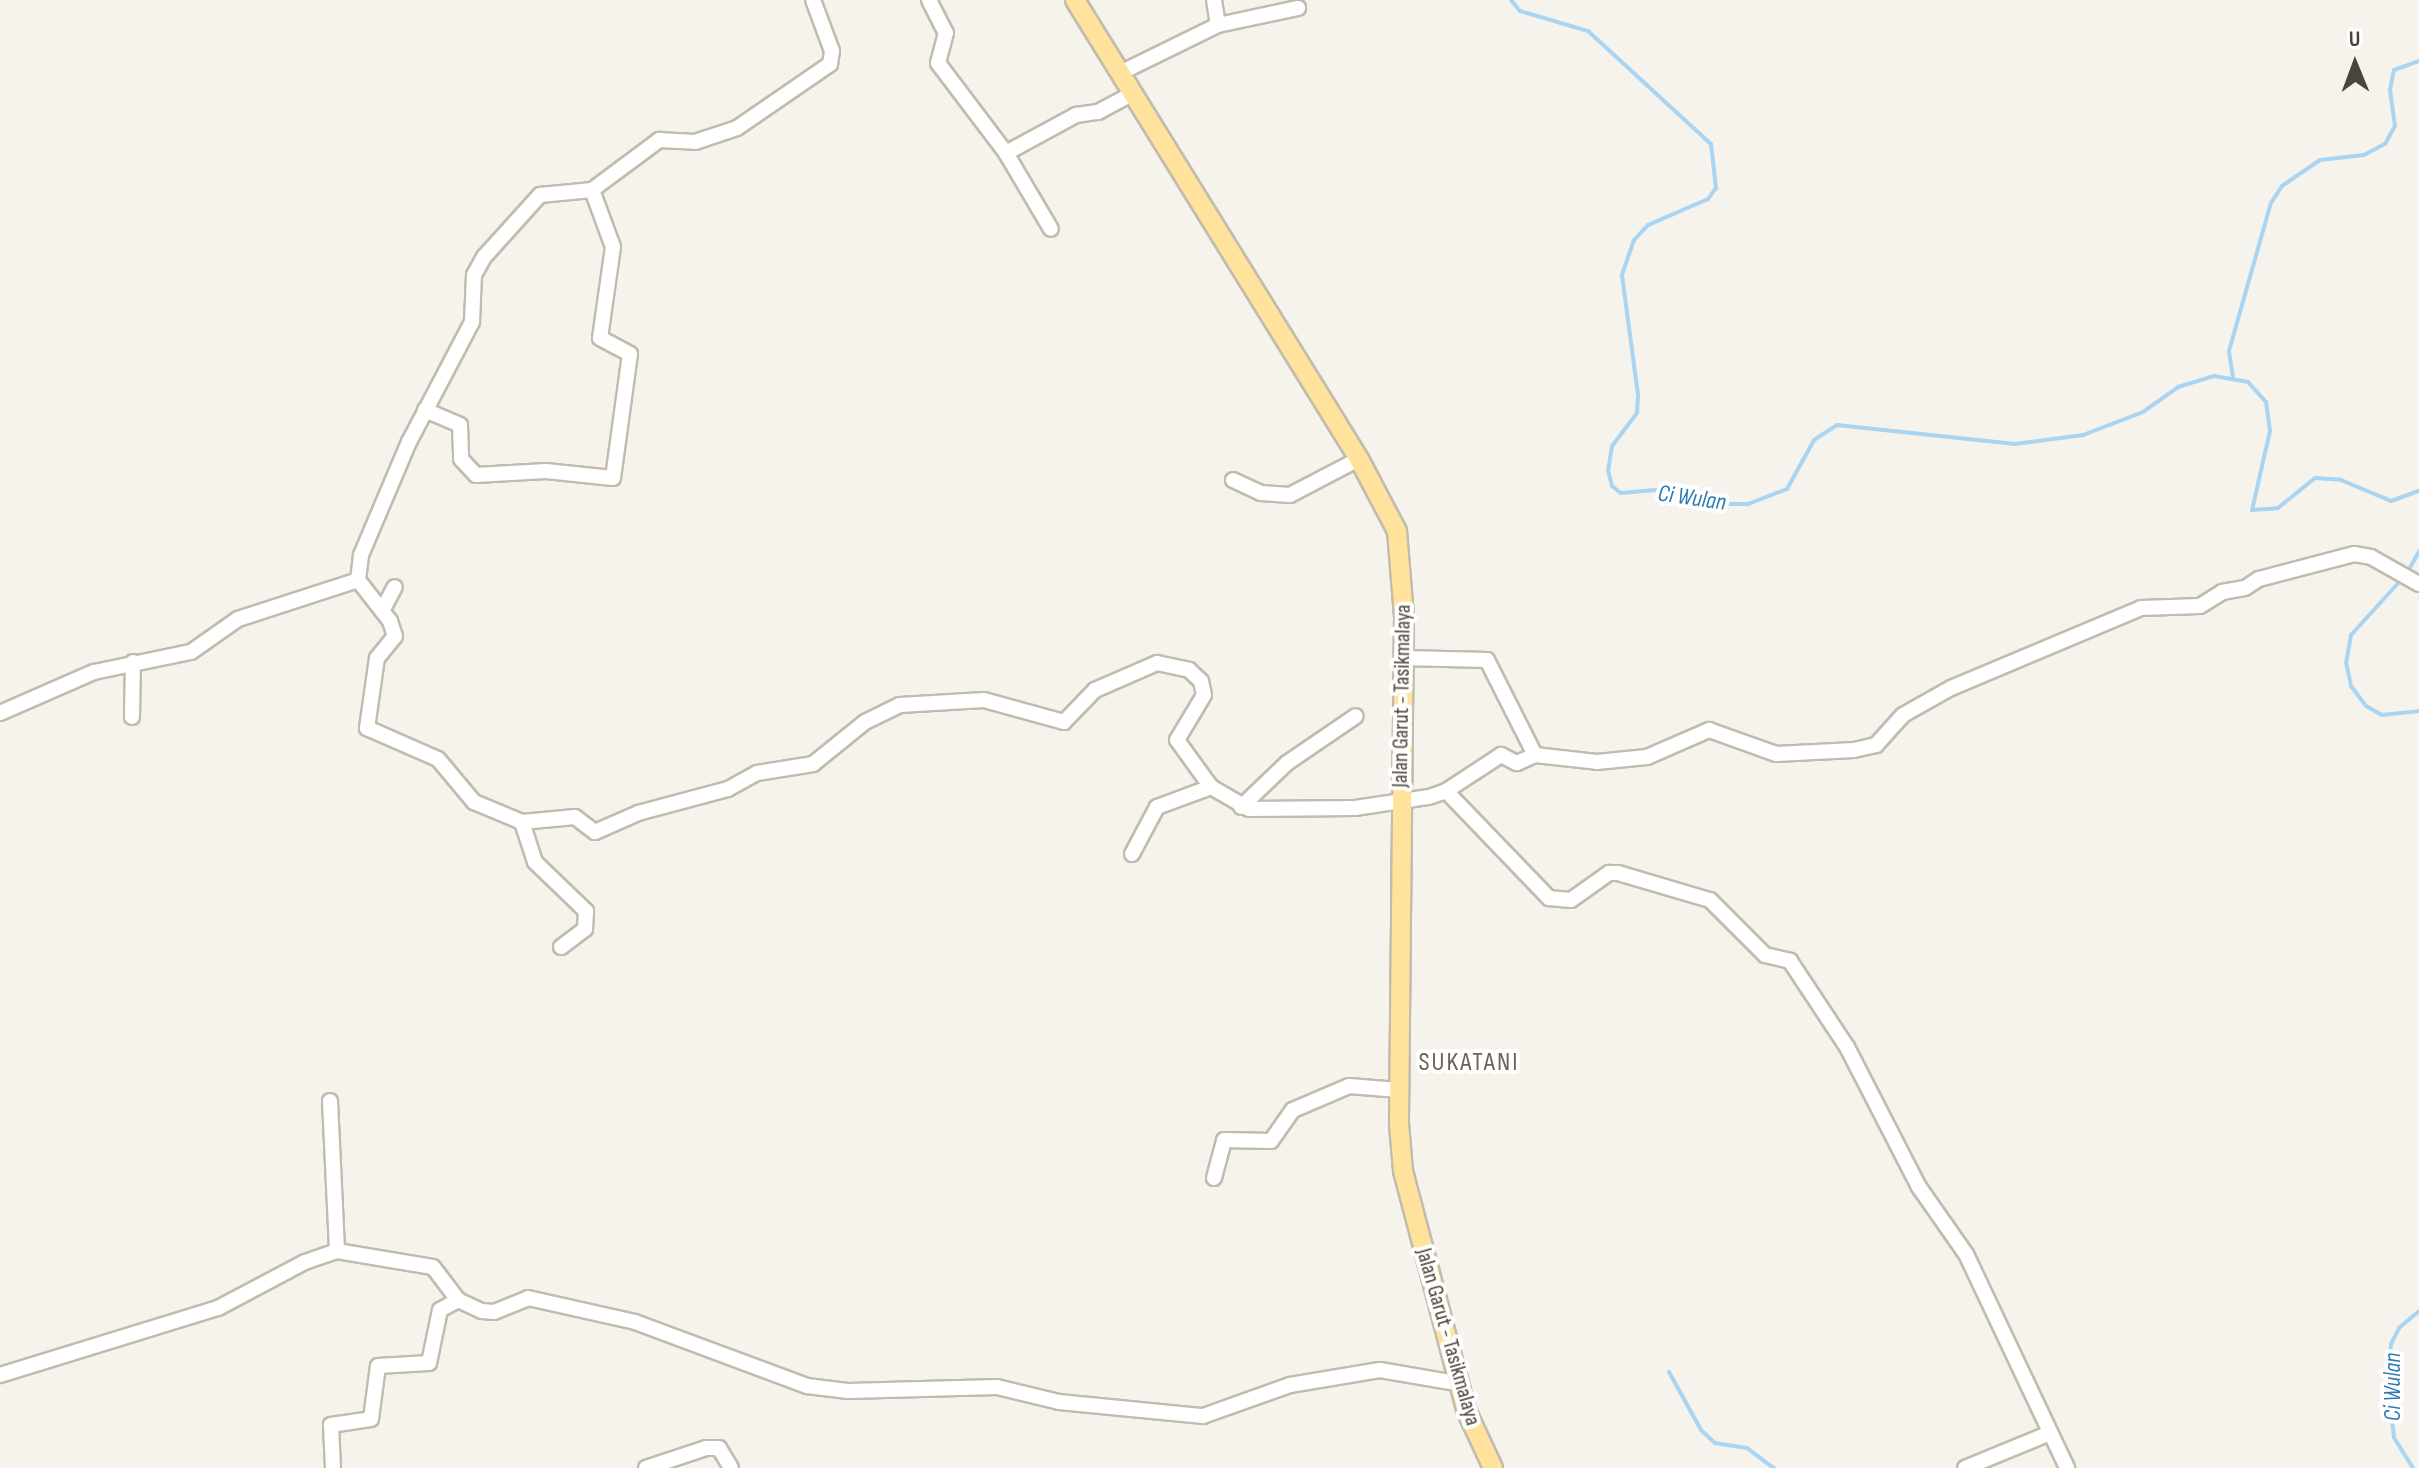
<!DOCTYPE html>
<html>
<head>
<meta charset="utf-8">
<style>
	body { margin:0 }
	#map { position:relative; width:2419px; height:1468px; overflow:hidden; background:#f6f3ec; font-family:"Sofia Sans Condensed",sans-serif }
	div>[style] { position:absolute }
	.stream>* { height:4px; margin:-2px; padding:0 2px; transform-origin:2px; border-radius:2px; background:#a9d4f2 }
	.roads { filter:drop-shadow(2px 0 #c2bbae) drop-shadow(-2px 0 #c2bbae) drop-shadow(0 2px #c2bbae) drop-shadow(0 -2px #c2bbae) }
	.minor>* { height:14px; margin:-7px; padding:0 7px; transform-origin:7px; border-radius:7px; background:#fff }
	.major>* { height:18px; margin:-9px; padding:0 9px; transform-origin:9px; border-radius:9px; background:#ffe39c }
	span { translate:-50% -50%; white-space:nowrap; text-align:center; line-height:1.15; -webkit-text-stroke:8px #fff; paint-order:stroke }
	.street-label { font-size:22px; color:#4b4439 }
	.water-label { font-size:24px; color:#2e7ab2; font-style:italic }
	.quarter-label { font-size:26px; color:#6e6250; letter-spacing:2px }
	.north { position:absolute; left:2315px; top:24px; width:80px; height:80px; -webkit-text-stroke:6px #fff; paint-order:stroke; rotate:359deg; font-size:22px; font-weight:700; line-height:32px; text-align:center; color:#4b4439 }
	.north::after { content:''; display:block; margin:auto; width:28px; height:36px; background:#4b4439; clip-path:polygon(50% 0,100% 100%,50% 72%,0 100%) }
</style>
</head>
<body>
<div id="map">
	<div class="stream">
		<div style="left:1511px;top:0;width:14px;rotate:51deg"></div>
		<div style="left:1520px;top:11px;width:71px;rotate:16.4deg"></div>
		<div style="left:1588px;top:31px;width:167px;rotate:42.6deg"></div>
		<div style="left:1711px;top:144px;width:44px;rotate:83.5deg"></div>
		<div style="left:1716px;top:188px;width:14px;rotate:126deg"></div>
		<div style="left:1708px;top:199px;width:65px;rotate:156.6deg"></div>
		<div style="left:1648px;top:225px;width:21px;rotate:133deg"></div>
		<div style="left:1634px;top:240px;width:37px;rotate:109deg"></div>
		<div style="left:1622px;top:275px;width:121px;rotate:82.4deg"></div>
		<div style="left:1638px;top:395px;width:18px;rotate:93deg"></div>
		<div style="left:1637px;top:413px;width:41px;rotate:127.1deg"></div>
		<div style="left:1612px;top:446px;width:24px;rotate:99deg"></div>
		<div style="left:1608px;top:470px;width:16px;rotate:76deg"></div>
		<div style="left:1612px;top:486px;width:11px;rotate:38deg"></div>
		<div style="left:1621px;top:493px;width:47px;rotate:-4.9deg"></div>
		<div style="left:1668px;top:489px;width:51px;rotate:17deg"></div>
		<div style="left:1717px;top:504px;width:31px"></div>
		<div style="left:1748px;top:504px;width:42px;rotate:-21deg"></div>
		<div style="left:1787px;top:489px;width:56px;rotate:-61.1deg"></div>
		<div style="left:1814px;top:440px;width:27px;rotate:-33deg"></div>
		<div style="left:1837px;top:425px;width:179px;rotate:6.1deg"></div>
		<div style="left:2015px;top:444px;width:69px;rotate:-7.5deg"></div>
		<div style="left:2083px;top:435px;width:64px;rotate:-21deg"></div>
		<div style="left:2143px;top:412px;width:43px;rotate:-35.5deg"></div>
		<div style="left:2178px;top:387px;width:38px;rotate:-17deg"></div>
		<div style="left:2214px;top:376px;width:35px;rotate:10deg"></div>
		<div style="left:2248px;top:382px;width:27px;rotate:48deg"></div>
		<div style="left:2266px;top:402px;width:29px;rotate:82deg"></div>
		<div style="left:2270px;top:431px;width:81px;rotate:102.8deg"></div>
		<div style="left:2252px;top:510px;width:26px;rotate:-4deg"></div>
		<div style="left:2278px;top:508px;width:48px;rotate:-39deg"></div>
		<div style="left:2315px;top:478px;width:26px;rotate:4deg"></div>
		<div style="left:2341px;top:480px;width:54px;rotate:22.8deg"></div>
		<div style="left:2391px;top:501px;width:30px;rotate:-20deg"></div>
		<div style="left:2233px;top:377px;width:26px;rotate:-99deg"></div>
		<div style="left:2229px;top:351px;width:154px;rotate:-74.2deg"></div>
		<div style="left:2271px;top:203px;width:20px;rotate:-57deg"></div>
		<div style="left:2282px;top:186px;width:46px;rotate:-34.4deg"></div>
		<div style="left:2320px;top:160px;width:44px;rotate:-6.5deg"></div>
		<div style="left:2364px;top:155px;width:24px;rotate:-28deg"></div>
		<div style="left:2385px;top:144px;width:21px;rotate:-61deg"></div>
		<div style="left:2395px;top:126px;width:36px;rotate:-98deg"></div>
		<div style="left:2390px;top:90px;width:20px;rotate:-79deg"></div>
		<div style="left:2394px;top:70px;width:27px;rotate:-20deg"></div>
		<div style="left:2407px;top:573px;width:25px;rotate:-61deg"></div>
		<div style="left:2401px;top:580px;width:74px;rotate:132.3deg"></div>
		<div style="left:2351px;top:635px;width:27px;rotate:100deg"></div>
		<div style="left:2346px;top:662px;width:25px;rotate:78deg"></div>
		<div style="left:2351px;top:686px;width:25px;rotate:53deg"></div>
		<div style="left:2366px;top:706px;width:18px;rotate:29deg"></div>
		<div style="left:2382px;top:715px;width:37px;rotate:-6deg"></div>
		<div style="left:1669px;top:1372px;width:66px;rotate:61.1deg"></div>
		<div style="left:1701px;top:1430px;width:19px;rotate:43deg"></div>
		<div style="left:1715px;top:1443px;width:32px;rotate:9deg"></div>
		<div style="left:1747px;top:1448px;width:34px;rotate:37deg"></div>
		<div style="left:2413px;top:1468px;width:36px;rotate:-122deg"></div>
		<div style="left:2394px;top:1437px;width:53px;rotate:-96.5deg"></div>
		<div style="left:2388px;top:1384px;width:40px;rotate:-85.7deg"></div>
		<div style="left:2391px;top:1344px;width:18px;rotate:-63deg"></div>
		<div style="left:2399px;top:1328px;width:26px;rotate:-40deg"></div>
	</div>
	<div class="roads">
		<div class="minor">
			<div style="left:929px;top:0;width:37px;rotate:63deg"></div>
			<div style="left:946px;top:33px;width:31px;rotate:105deg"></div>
			<div style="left:938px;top:63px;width:113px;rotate:52.9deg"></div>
			<div style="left:1006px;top:153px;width:88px;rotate:59.4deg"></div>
			<div style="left:1214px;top:0;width:25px;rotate:81deg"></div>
			<div style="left:1120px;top:73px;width:109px;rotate:-26.1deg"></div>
			<div style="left:1218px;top:25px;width:82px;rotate:-12deg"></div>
			<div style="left:1006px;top:153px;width:80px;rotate:-28.5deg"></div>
			<div style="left:1076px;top:115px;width:22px;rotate:-8deg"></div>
			<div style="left:1098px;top:112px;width:38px;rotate:-28deg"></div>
			<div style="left:425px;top:410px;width:38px;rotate:23deg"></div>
			<div style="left:460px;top:425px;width:34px;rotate:88deg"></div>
			<div style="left:461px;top:459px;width:22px;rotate:47deg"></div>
			<div style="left:476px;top:475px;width:70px;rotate:-3.3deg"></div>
			<div style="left:546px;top:471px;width:67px;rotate:6deg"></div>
			<div style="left:613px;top:478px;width:125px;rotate:-82.2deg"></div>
			<div style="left:630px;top:354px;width:34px;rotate:-152deg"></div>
			<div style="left:600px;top:338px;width:92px;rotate:-81.9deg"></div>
			<div style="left:613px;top:247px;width:61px;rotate:-110.2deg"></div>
			<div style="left:1233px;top:480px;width:31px;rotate:25deg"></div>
			<div style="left:1261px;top:493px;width:29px;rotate:4deg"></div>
			<div style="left:1290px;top:495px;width:78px;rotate:-27.6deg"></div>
			<div style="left:358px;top:580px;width:52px;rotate:52deg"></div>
			<div style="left:390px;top:621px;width:16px;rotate:72deg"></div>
			<div style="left:395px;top:636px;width:28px;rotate:129deg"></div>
			<div style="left:377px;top:658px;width:71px;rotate:98.1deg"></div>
			<div style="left:367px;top:728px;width:77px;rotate:23.6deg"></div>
			<div style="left:438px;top:759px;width:56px;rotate:50.1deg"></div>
			<div style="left:474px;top:802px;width:52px;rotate:22.6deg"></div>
			<div style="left:522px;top:822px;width:42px;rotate:72deg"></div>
			<div style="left:535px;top:862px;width:71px;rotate:43.9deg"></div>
			<div style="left:586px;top:911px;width:18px;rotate:93deg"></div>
			<div style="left:585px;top:929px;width:30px;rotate:143deg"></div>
			<div style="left:382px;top:611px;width:27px;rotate:-62deg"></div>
			<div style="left:1404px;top:658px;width:83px;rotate:1.4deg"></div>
			<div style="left:1487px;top:660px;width:106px;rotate:63.2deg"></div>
			<div style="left:0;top:713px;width:103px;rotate:-23.6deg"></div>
			<div style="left:94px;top:672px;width:99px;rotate:-11.7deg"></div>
			<div style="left:191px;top:652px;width:57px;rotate:-35.1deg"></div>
			<div style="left:238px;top:619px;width:126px;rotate:-18deg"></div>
			<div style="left:358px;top:580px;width:25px;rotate:-83deg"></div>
			<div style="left:361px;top:555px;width:123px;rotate:-67deg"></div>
			<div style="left:409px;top:442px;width:136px;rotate:-62.3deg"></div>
			<div style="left:472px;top:322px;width:47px;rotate:-87.6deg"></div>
			<div style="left:474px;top:275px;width:21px;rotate:-61deg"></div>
			<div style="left:484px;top:257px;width:84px;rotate:-47.9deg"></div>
			<div style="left:540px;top:195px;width:52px;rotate:-5.5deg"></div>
			<div style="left:592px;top:190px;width:84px;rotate:-36.7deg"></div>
			<div style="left:659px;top:140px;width:36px;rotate:3deg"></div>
			<div style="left:695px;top:142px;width:44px;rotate:-18.4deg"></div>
			<div style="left:737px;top:128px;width:113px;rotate:-34.5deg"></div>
			<div style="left:830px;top:64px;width:13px;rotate:-81deg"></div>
			<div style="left:832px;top:51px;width:54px;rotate:-110.4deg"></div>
			<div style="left:132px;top:717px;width:55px;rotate:-89deg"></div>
			<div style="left:1446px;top:791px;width:149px;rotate:46.1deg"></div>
			<div style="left:1549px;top:898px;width:22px;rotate:5deg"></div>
			<div style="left:1571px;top:900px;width:47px;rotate:-35.4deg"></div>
			<div style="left:1609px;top:873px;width:9px"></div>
			<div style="left:1618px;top:873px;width:96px;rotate:16.4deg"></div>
			<div style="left:1710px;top:900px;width:78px;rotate:45deg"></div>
			<div style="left:1765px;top:955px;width:26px;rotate:13deg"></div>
			<div style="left:1790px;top:961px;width:103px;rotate:56.5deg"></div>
			<div style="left:1847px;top:1047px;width:157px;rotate:62.8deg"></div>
			<div style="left:1919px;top:1187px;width:82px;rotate:55deg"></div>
			<div style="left:1966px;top:1254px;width:237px;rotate:64.7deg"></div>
			<div style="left:1241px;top:807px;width:64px;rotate:-43.7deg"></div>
			<div style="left:1287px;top:763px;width:83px;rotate:-34.3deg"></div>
			<div style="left:522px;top:822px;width:53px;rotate:-5.4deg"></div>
			<div style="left:575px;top:817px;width:25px;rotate:37deg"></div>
			<div style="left:595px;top:832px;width:47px;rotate:-23.8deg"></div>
			<div style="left:638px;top:813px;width:93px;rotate:-14.9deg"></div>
			<div style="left:728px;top:789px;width:33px;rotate:-29deg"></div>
			<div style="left:757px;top:773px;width:57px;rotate:-9.1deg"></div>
			<div style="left:813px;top:764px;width:67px;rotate:-38.9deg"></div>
			<div style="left:865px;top:722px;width:39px;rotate:-26deg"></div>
			<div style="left:900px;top:705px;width:84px;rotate:-3.4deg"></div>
			<div style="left:984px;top:700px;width:83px;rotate:15.4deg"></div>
			<div style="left:1064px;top:722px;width:45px;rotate:-45.9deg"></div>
			<div style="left:1095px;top:690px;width:68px;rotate:-23.5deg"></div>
			<div style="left:1157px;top:663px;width:33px;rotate:12deg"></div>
			<div style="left:1189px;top:670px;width:16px;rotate:43deg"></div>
			<div style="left:1201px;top:681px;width:14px;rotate:78deg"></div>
			<div style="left:1204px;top:695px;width:52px;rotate:121deg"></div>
			<div style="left:1177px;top:740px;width:58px;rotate:54.1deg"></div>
			<div style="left:1211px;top:787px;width:44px;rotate:30.1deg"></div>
			<div style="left:1249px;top:809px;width:106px;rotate:-0.5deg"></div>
			<div style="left:1355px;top:808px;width:75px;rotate:-8.5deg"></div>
			<div style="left:1429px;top:797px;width:18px;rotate:-19deg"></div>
			<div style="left:1446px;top:791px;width:66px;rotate:-33.2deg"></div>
			<div style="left:1501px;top:755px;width:18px;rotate:27deg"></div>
			<div style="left:1517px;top:763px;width:20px;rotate:-24deg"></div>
			<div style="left:1535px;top:755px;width:62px;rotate:6.4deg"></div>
			<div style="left:1597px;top:762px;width:50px;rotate:-5.7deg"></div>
			<div style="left:1647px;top:757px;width:68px;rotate:-23.5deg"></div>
			<div style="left:1709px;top:730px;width:71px;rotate:19.7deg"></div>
			<div style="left:1776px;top:754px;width:78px;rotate:-2.9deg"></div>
			<div style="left:1854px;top:750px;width:23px;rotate:-13deg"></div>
			<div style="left:1876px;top:745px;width:40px;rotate:-48deg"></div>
			<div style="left:1903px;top:715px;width:55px;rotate:-29.4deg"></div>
			<div style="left:1951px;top:688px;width:206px;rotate:-22.8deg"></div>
			<div style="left:2141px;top:608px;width:59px;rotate:-1.9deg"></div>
			<div style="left:2200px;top:606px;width:26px;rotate:-32deg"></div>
			<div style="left:2222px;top:592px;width:23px;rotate:-10deg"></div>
			<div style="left:2245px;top:588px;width:17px;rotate:-33deg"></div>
			<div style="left:2259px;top:579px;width:98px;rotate:-14.7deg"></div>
			<div style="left:2354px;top:554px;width:17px;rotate:10deg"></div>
			<div style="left:2371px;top:557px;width:55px;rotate:29.4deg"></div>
			<div style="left:1132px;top:854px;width:53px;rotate:-62deg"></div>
			<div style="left:1157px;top:807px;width:58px;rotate:-20.3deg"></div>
			<div style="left:330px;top:1101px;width:150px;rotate:87.3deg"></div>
			<div style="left:1214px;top:1178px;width:39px;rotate:-75deg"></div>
			<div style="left:1224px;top:1140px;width:47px;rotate:1.2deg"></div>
			<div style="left:1271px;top:1141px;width:38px;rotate:-55deg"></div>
			<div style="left:1293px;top:1110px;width:61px;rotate:-23.2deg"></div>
			<div style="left:1349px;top:1086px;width:50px;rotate:4.6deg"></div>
			<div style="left:0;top:1375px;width:228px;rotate:-17.1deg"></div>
			<div style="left:218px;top:1308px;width:98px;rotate:-27.9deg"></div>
			<div style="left:305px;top:1262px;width:34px;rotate:-19deg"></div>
			<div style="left:337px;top:1251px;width:97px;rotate:9.5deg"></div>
			<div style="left:433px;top:1267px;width:41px;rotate:52.9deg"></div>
			<div style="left:458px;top:1300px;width:26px;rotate:25deg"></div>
			<div style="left:482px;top:1311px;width:12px;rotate:5deg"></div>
			<div style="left:494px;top:1312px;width:37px;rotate:-22deg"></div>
			<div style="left:528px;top:1298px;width:110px;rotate:12.6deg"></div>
			<div style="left:635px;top:1322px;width:184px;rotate:20.4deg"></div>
			<div style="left:807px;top:1386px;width:41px;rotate:7deg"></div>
			<div style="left:848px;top:1391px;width:149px;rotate:-1.5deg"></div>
			<div style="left:997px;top:1387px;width:64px;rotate:13.6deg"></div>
			<div style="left:1059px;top:1402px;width:145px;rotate:5.6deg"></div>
			<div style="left:1203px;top:1416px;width:92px;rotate:-19.6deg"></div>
			<div style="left:1290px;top:1385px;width:91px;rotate:-9.5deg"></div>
			<div style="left:1380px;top:1370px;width:82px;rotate:9.8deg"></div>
			<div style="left:333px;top:1468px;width:43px;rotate:-92.7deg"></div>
			<div style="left:331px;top:1425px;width:40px;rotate:-8.5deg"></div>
			<div style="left:371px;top:1419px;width:53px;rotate:-82.5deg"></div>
			<div style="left:378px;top:1366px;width:51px;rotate:-3.4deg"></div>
			<div style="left:429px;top:1363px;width:54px;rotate:-78.3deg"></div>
			<div style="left:440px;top:1310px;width:21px;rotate:-29deg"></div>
			<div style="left:646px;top:1468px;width:63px;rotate:-18.4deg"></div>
			<div style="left:706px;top:1448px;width:13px"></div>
			<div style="left:719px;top:1448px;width:23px;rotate:59deg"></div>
			<div style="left:1965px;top:1468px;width:90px;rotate:-22.3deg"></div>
		</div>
		<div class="major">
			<div style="left:1075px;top:0;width:540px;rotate:58.25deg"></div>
			<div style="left:1359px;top:459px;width:81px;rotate:62.2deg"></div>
			<div style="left:1397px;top:531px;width:86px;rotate:85.3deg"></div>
			<div style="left:1404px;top:617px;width:507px;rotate:90.57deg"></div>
			<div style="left:1399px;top:1124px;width:47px;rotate:85.1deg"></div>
			<div style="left:1403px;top:1171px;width:247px;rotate:75.2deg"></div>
			<div style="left:1466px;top:1410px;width:64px;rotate:65deg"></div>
		</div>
	</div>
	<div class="street-label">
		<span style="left:1402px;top:696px;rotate:-89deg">Jalan Garut - Tasikmalaya</span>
		<span style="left:1448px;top:1337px;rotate:74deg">Jalan Garut - Tasikmalaya</span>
	</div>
	<div class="water-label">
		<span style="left:1692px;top:498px;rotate:8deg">Ci Wulan</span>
		<span style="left:2393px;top:1387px;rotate:-90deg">Ci Wulan</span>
	</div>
	<div class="quarter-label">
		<span style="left:1469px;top:1063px">SUKATANI</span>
	</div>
	<div class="north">U</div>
</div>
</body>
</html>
